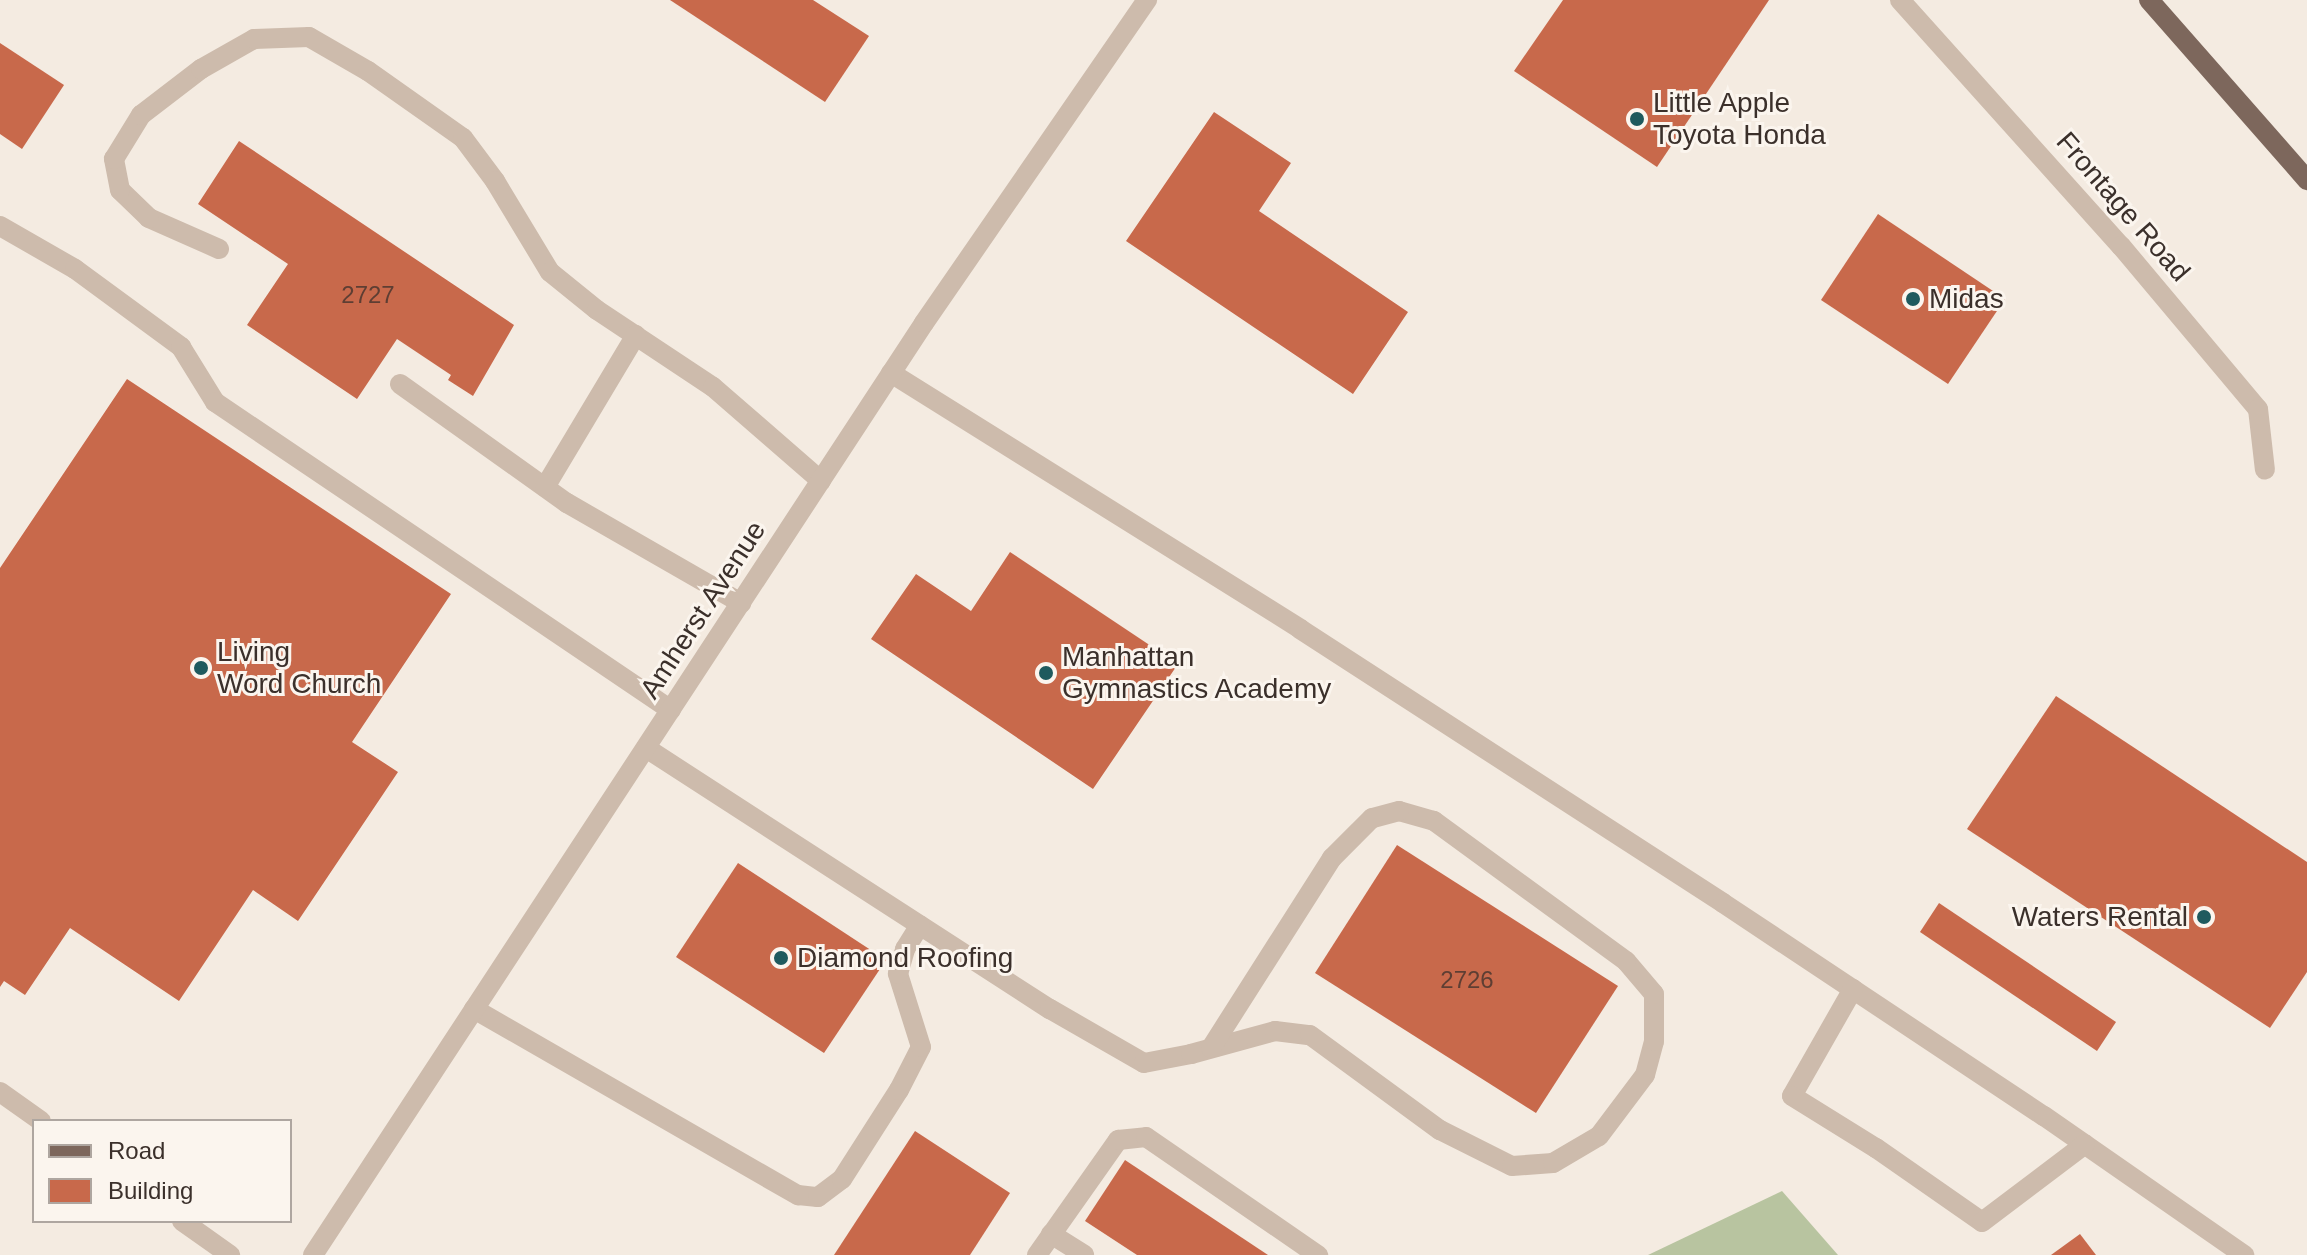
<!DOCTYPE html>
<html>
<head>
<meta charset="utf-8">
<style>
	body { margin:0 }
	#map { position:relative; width:2307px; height:1255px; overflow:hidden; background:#f4ebe1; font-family:Arial,sans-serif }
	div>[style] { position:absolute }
	.green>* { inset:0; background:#b8c4a0 }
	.building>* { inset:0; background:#c8694b }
	.minor>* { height:20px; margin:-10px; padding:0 10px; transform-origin:10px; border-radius:10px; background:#cdbbac }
	.major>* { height:20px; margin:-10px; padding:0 10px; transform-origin:10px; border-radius:10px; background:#7d675c }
	.dots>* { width:22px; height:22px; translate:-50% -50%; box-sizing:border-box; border:4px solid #fbf5ee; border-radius:50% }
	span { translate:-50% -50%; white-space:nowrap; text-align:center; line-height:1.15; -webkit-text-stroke:6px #fbf5ee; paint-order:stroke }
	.number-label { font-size:24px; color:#5e3e33 }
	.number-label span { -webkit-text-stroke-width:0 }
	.poi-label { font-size:28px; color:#3b302b }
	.left { translate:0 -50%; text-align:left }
	.right { translate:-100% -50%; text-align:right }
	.street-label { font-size:28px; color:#3b302b }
	.legend { position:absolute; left:32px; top:1119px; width:260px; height:104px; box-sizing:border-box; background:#fbf5ee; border:2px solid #aea6a0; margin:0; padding:10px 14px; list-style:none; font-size:24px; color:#3b302b }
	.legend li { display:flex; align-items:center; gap:16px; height:40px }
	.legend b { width:40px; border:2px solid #aea6a0 }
</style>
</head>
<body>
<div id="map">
	<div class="green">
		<div style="clip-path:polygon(1782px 1191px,1838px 1255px,1648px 1255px)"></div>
	</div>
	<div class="building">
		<div style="clip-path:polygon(670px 0,813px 0,869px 36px,825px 102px)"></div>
		<div style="clip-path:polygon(1563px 0,1769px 0,1657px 167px,1514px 71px)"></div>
		<div style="clip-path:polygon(0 43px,64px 85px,22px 149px,0 134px)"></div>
		<div style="clip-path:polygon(1214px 112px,1291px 163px,1259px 211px,1408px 312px,1353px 394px,1126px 241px)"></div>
		<div style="clip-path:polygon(239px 141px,514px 325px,473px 396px,448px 380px,451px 375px,397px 339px,357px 399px,247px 325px,288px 264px,198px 204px)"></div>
		<div style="clip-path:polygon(1878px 214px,2005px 299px,1948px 384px,1821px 300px)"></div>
		<div style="clip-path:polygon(127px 379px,451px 594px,352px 742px,398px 772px,298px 921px,253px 890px,179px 1001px,70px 928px,25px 995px,4px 981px,0 987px,0 568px)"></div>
		<div style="clip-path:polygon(1010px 552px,1178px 664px,1093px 789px,871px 639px,916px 574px,971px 611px)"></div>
		<div style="clip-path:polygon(2056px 696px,2307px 862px,2307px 972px,2270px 1028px,1967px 829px)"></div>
		<div style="clip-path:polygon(1397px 845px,1618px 986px,1536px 1113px,1315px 973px)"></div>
		<div style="clip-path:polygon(738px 863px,886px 960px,824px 1053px,676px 957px)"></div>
		<div style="clip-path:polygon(1939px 903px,2116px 1022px,2097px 1051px,1920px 932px)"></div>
		<div style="clip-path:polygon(915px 1131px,1010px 1193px,970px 1255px,834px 1255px)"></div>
		<div style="clip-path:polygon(1125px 1160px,1268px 1255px,1137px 1255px,1085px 1221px)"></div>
		<div style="clip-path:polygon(2080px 1234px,2096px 1255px,2051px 1255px)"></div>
	</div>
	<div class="minor">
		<div style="left:1900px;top:0;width:331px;rotate:48.1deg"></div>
		<div style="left:2121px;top:246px;width:213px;rotate:50deg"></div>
		<div style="left:2258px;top:409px;width:61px;rotate:83.5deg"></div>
		<div style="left:0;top:226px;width:86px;rotate:29.8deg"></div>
		<div style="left:75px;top:269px;width:132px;rotate:36.3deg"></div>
		<div style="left:181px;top:347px;width:65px;rotate:58.3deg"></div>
		<div style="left:215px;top:402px;width:550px;rotate:34.04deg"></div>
		<div style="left:219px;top:249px;width:77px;rotate:-156.1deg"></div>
		<div style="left:149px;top:218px;width:40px;rotate:-136deg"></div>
		<div style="left:120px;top:190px;width:32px;rotate:-101deg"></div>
		<div style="left:114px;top:159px;width:52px;rotate:-58.5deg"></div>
		<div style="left:141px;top:115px;width:76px;rotate:-37.5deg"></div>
		<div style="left:201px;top:69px;width:61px;rotate:-29.5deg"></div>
		<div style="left:254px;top:39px;width:55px;rotate:-2.1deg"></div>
		<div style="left:309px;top:37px;width:68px;rotate:30deg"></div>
		<div style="left:368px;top:71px;width:116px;rotate:35.2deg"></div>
		<div style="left:463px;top:138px;width:54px;rotate:53.3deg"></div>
		<div style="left:495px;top:181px;width:106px;rotate:58.9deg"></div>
		<div style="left:550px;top:272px;width:60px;rotate:39deg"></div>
		<div style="left:597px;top:310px;width:139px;rotate:33.6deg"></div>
		<div style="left:713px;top:387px;width:143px;rotate:41deg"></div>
		<div style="left:891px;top:373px;width:483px;rotate:32deg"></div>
		<div style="left:1300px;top:629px;width:504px;rotate:32.93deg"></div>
		<div style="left:1723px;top:903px;width:385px;rotate:33.6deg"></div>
		<div style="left:2044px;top:1116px;width:244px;rotate:34.8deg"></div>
		<div style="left:400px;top:384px;width:205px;rotate:35.5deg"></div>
		<div style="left:567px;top:503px;width:201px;rotate:29.9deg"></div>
		<div style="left:545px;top:487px;width:177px;rotate:-59.1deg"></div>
		<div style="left:646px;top:748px;width:481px;rotate:32.9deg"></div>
		<div style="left:1050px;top:1009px;width:108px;rotate:29.9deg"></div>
		<div style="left:1144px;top:1063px;width:48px;rotate:-10.8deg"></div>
		<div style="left:1191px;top:1054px;width:87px;rotate:-15.3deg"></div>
		<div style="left:1275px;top:1031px;width:35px;rotate:7deg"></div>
		<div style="left:1310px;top:1035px;width:161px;rotate:36.2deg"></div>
		<div style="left:1440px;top:1130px;width:80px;rotate:26.6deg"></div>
		<div style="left:1512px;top:1166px;width:41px;rotate:-4.2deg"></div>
		<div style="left:1553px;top:1163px;width:53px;rotate:-30.4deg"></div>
		<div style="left:1599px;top:1136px;width:76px;rotate:-53deg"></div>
		<div style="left:1645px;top:1075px;width:35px;rotate:-75deg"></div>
		<div style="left:1654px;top:1041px;width:47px;rotate:-90deg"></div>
		<div style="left:1654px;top:994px;width:43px;rotate:-130.3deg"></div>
		<div style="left:1626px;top:961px;width:238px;rotate:-143.9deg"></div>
		<div style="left:1434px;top:821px;width:36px;rotate:-164deg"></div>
		<div style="left:1399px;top:811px;width:28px;rotate:165deg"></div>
		<div style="left:1372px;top:818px;width:57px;rotate:135deg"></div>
		<div style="left:1332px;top:858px;width:225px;rotate:122.5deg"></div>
		<div style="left:1853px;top:989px;width:123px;rotate:119.7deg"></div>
		<div style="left:1792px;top:1096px;width:99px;rotate:31.8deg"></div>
		<div style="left:1876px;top:1148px;width:129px;rotate:34.9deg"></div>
		<div style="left:1982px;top:1222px;width:129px;rotate:-37.1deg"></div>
		<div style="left:474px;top:1009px;width:374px;rotate:29.9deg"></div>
		<div style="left:798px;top:1195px;width:20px;rotate:6deg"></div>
		<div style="left:818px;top:1197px;width:30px;rotate:-37deg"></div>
		<div style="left:842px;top:1179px;width:106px;rotate:-57.4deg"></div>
		<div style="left:899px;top:1090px;width:48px;rotate:-62.9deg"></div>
		<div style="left:921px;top:1047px;width:77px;rotate:-107.5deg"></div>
		<div style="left:898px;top:974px;width:26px;rotate:-74deg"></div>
		<div style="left:905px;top:949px;width:28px;rotate:-58deg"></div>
		<div style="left:0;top:1092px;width:50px;rotate:35.3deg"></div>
		<div style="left:182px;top:1221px;width:59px;rotate:35.3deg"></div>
		<div style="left:1051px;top:1234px;width:39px;rotate:32deg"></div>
		<div style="left:313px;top:1255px;width:1114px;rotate:-56.75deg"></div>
		<div style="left:924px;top:323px;width:393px;rotate:-55.4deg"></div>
		<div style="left:1037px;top:1255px;width:141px;rotate:-54.8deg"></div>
		<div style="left:1118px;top:1140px;width:28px;rotate:-6deg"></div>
		<div style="left:1146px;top:1137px;width:209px;rotate:34.5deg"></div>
	</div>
	<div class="major">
		<div style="left:2149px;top:0;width:240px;rotate:48.7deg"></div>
	</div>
	<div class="dots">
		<div style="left:1637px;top:119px;background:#1f5a5e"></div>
		<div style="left:1913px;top:299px;background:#1f5a5e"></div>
		<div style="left:201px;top:668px;background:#1f5a5e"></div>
		<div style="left:1046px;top:673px;background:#1f5a5e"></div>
		<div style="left:2204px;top:917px;background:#1f5a5e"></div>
		<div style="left:781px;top:958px;background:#1f5a5e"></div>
	</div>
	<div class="number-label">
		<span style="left:368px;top:295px">2727</span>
		<span style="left:1467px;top:980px">2726</span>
	</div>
	<div class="poi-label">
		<span class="left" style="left:1653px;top:119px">Little Apple<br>Toyota Honda</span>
		<span class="left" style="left:1929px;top:299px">Midas</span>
		<span class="left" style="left:217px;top:668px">Living<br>Word Church</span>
		<span class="left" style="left:1062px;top:673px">Manhattan<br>Gymnastics Academy</span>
		<span class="right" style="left:2188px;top:917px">Waters Rental</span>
		<span class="left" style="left:797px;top:958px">Diamond Roofing</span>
	</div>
	<div class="street-label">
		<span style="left:2123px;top:207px;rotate:49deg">Frontage Road</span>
		<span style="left:703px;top:610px;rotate:-57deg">Amherst Avenue</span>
	</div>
	<ul class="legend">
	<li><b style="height:10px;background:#7d675c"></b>Road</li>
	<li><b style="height:22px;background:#c8694b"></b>Building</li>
	</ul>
</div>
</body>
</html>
